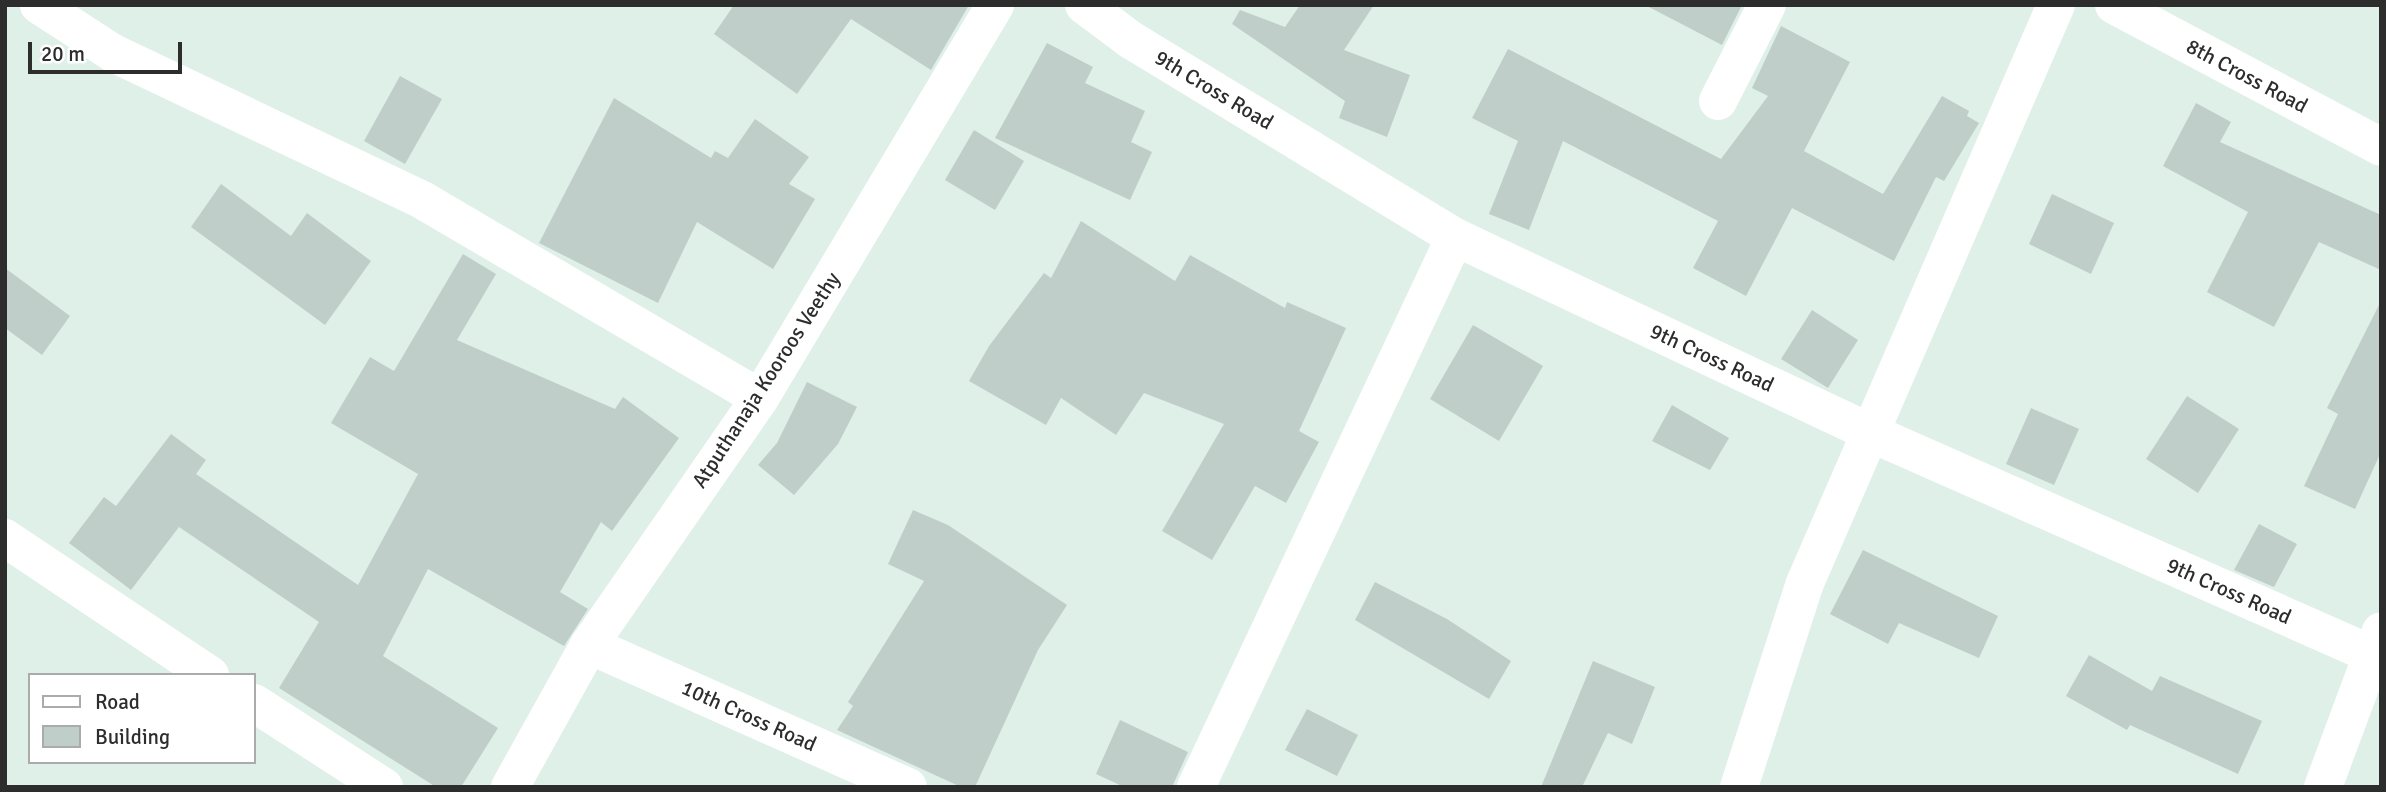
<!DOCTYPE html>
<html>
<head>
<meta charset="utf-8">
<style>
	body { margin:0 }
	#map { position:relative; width:2386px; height:792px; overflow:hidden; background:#def0e8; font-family:Signika,sans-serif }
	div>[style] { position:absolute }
	.building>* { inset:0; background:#c0cec9 }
	.minor>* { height:38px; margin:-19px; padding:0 19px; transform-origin:19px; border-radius:19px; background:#fff }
	.secondary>* { height:38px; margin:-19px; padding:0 19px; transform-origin:19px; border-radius:19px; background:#fff }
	span { translate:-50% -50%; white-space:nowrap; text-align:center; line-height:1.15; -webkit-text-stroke:5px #fff; paint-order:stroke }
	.street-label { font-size:21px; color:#2d2d2d }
	.frame { position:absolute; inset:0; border:7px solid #2d2d2d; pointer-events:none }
	.legend { position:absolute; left:28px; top:673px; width:228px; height:91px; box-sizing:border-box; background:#fff; border:2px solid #ababab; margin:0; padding:9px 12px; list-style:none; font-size:21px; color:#2d2d2d }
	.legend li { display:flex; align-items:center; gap:14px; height:35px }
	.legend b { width:35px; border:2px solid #ababab }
	.scale { position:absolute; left:28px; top:42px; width:154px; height:32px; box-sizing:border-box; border:4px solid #2d2d2d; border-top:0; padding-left:9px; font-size:21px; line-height:24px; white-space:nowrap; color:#2d2d2d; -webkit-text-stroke:5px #fff; paint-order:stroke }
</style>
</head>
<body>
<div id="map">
	<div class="building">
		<div style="clip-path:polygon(734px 5px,969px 5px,931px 70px,851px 19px,797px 94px,714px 34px)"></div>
		<div style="clip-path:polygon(1300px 5px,1374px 5px,1344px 50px,1410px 75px,1387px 137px,1339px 118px,1345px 101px,1232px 24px,1240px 10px,1285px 27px)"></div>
		<div style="clip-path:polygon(1645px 5px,1742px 5px,1722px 45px)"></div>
		<div style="clip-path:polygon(1781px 26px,1850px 62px,1804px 151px,1883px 194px,1942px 96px,1969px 111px,1967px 116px,1979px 123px,1944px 181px,1936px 177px,1894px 261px,1792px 208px,1746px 296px,1693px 268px,1718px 221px,1563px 141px,1529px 230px,1489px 214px,1518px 141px,1472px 118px,1508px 49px,1721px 159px,1768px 96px,1752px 88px)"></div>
		<div style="clip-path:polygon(1047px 43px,1093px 67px,1085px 83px,1145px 111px,1131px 142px,1152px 152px,1130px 200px,995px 138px)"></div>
		<div style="clip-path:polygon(400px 76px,442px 99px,405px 164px,364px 141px)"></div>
		<div style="clip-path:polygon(614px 98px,711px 158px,715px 151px,728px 158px,755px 119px,809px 157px,789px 184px,815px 199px,773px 269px,697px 222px,658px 303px,539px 243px)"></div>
		<div style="clip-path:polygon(2196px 103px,2231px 122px,2220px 142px,2381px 215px,2381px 270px,2319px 242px,2274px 327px,2207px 292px,2248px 212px,2163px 166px)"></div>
		<div style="clip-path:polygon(974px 130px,1024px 161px,995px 210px,945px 180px)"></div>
		<div style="clip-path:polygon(221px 184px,291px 236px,307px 213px,371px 261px,325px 325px,191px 227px)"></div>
		<div style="clip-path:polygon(2052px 194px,2114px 223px,2091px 274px,2029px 244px)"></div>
		<div style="clip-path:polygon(1081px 221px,1175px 281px,1190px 255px,1285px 308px,1287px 302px,1346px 328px,1299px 431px,1319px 442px,1286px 503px,1255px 486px,1212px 560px,1162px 531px,1224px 424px,1144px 393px,1116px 435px,1061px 398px,1046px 425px,969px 381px,989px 346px,1044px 273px,1051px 278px)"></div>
		<div style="clip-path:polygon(463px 254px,496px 274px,457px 340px,615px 409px,623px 397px,679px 438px,612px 531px,601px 522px,560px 592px,588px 609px,564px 646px,428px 569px,383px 656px,498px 728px,461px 787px,436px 787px,279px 688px,319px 622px,179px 527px,131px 590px,69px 543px,104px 497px,116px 506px,171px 434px,206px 460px,196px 474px,358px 585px,418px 474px,331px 423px,370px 357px,394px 371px)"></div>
		<div style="clip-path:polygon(5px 268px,70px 316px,42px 355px,5px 328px)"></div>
		<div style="clip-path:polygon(2381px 301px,2381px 452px,2355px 509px,2304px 486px,2338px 414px,2327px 408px)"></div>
		<div style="clip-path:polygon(1812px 310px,1858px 340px,1828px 388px,1781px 359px)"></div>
		<div style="clip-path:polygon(1473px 325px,1543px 366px,1499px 441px,1430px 399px)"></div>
		<div style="clip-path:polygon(807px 382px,857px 407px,838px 444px,794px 495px,758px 465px,777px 443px)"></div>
		<div style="clip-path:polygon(2187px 396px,2239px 429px,2198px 493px,2146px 459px)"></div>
		<div style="clip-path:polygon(1672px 405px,1729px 438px,1710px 470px,1652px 441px)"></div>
		<div style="clip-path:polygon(2031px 408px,2079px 429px,2054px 485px,2006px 464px)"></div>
		<div style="clip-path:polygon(913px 510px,948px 525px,1067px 605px,1038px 650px,975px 787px,961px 787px,837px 730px,853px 706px,848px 702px,924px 581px,888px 564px)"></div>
		<div style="clip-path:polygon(2259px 524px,2297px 544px,2274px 587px,2234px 570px)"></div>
		<div style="clip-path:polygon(1863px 550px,1998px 616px,1979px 658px,1899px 623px,1888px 644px,1830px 614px)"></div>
		<div style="clip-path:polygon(1375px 582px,1447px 619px,1511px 661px,1489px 699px,1355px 620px)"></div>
		<div style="clip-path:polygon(2089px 655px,2152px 691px,2160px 676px,2262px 721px,2238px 774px,2130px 725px,2127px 730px,2066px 696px)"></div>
		<div style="clip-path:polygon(1593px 661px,1655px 687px,1632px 744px,1608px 733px,1582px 787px,1541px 787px)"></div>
		<div style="clip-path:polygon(1307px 709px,1358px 735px,1337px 776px,1285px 750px)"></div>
		<div style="clip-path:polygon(1120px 720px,1188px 752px,1172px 787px,1124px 787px,1096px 774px)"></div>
	</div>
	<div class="minor">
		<div style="left:39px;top:5px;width:88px;rotate:33deg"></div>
		<div style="left:113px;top:53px;width:344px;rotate:25.4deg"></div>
		<div style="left:424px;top:201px;width:389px;rotate:30.4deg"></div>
		<div style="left:1084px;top:5px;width:59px;rotate:36.7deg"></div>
		<div style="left:1131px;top:40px;width:379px;rotate:31.3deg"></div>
		<div style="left:1455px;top:237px;width:462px;rotate:25.2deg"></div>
		<div style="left:1873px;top:434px;width:544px;rotate:23.83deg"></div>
		<div style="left:2114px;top:5px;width:302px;rotate:28deg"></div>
		<div style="left:1718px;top:101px;width:108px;rotate:-63deg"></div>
		<div style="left:5px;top:538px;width:247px;rotate:33.8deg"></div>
		<div style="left:589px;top:645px;width:349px;rotate:24deg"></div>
		<div style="left:254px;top:703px;width:155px;rotate:32.9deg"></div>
		<div style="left:510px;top:787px;width:162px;rotate:-60.9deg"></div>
		<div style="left:589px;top:645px;width:300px;rotate:-55.3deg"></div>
		<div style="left:760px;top:398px;width:458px;rotate:-59.1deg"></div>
		<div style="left:1196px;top:787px;width:608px;rotate:-64.78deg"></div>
		<div style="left:1739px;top:787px;width:214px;rotate:-72.1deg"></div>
		<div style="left:1805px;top:583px;width:630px;rotate:-66.53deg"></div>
	</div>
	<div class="secondary">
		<div style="left:2323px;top:787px;width:166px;rotate:-69.6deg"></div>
	</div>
	<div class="street-label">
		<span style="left:2247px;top:76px;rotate:28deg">8th Cross Road</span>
		<span style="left:1214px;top:90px;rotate:31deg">9th Cross Road</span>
		<span style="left:1712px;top:358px;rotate:25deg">9th Cross Road</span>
		<span style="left:766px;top:380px;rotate:-57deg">Atputhanaja Kooroos Veethy</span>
		<span style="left:2229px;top:591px;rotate:24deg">9th Cross Road</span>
		<span style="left:749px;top:716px;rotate:24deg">10th Cross Road</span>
	</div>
	<div class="frame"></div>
	<ul class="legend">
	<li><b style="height:9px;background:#fff"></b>Road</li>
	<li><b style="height:19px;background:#c0cec9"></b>Building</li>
	</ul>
	<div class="scale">20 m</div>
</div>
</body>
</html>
